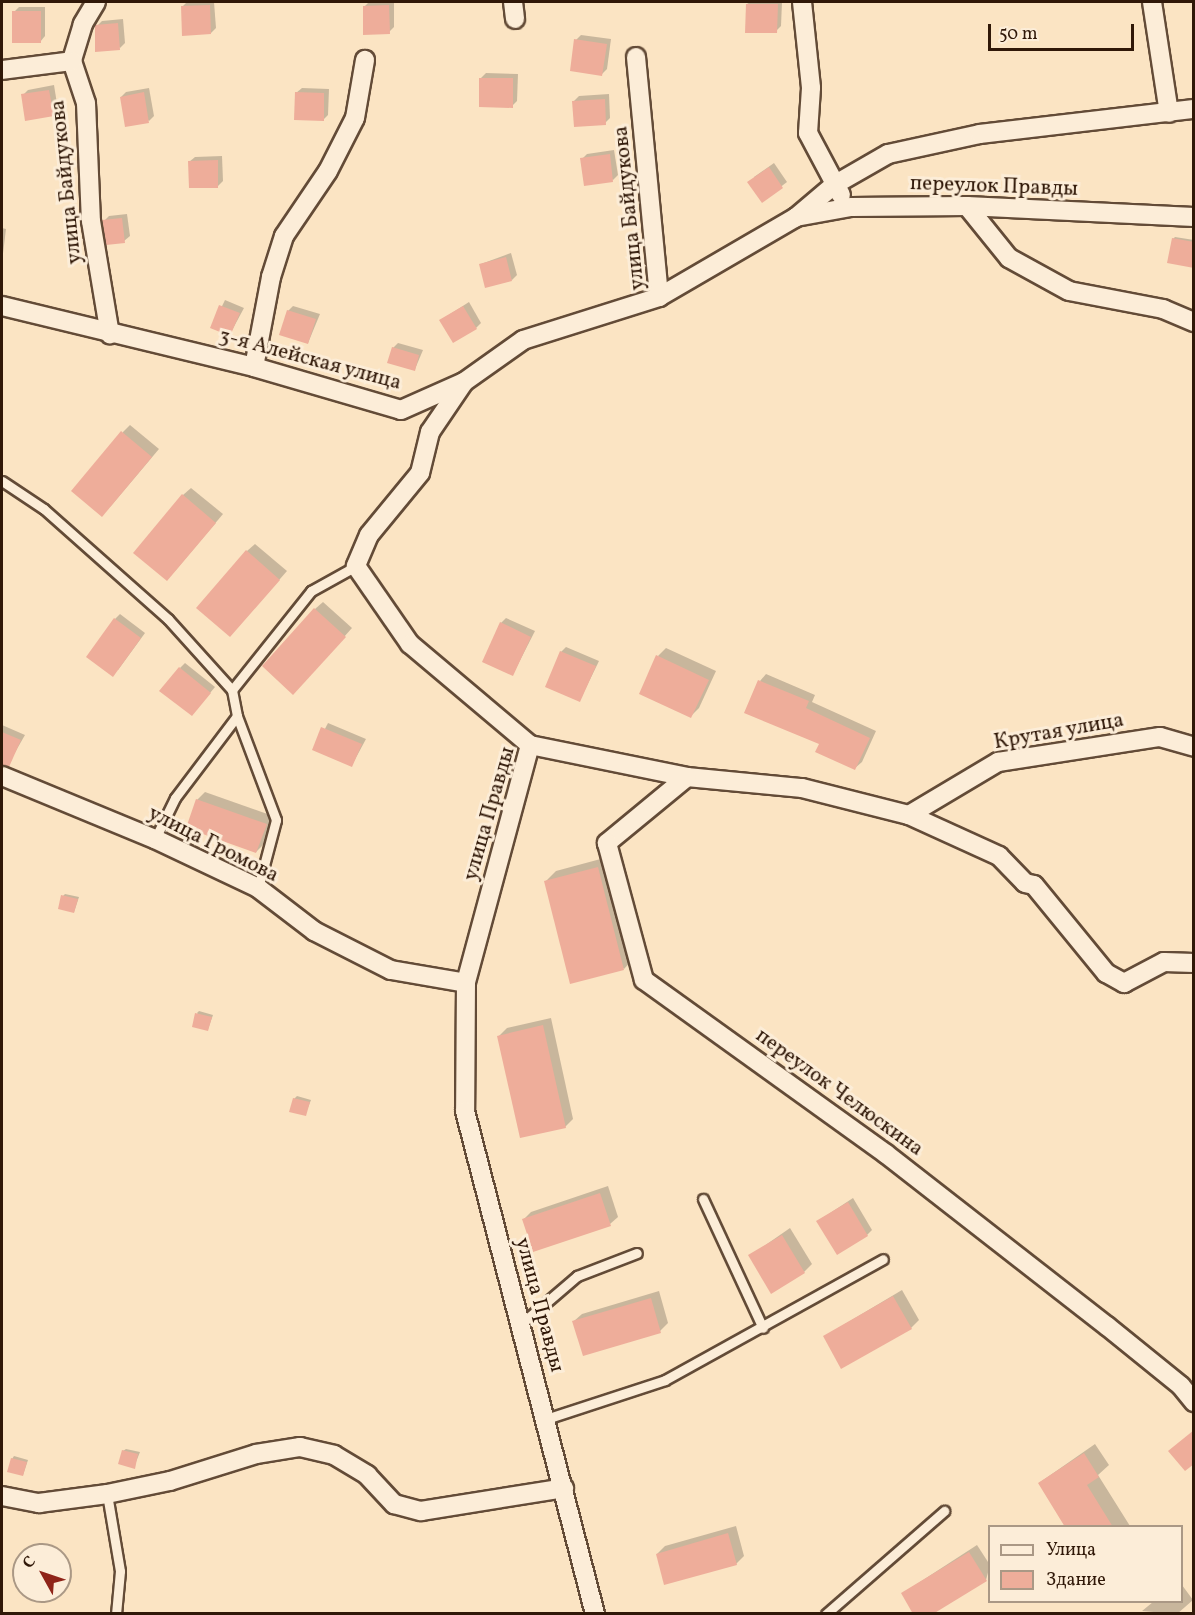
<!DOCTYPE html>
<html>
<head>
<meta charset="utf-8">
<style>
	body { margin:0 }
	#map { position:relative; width:1195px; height:1615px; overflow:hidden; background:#fbe4c3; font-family:Vollkorn,serif }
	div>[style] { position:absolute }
	.shadow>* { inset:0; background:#0003 }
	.building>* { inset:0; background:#eead9a }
	.roads { filter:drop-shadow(2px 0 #634b37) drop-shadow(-2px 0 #634b37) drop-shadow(0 2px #634b37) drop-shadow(0 -2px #634b37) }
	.lane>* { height:9px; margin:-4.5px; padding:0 4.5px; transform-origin:4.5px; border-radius:4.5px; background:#fcedd8 }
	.street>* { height:18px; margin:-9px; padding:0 9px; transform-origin:9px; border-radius:9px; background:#fcedd8 }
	span { translate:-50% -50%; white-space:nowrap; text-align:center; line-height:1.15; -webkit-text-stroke:6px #fcedd8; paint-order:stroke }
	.street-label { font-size:21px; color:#301808 }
	.frame { position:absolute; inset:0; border:3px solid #301808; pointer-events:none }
	.legend { position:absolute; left:988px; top:1525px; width:195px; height:78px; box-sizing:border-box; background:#fcedd8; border:2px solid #aa9885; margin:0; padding:8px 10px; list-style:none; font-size:18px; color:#301808 }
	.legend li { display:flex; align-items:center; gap:12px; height:30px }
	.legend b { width:30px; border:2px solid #aa9885 }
	.north { position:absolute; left:12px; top:1543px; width:60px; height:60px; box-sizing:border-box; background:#fcedd8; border:2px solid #aa9885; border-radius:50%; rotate:310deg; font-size:16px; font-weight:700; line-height:24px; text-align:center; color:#301808 }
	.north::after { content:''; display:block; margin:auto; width:21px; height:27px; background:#8f2418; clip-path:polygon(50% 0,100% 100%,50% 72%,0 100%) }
	.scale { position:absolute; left:988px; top:24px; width:146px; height:27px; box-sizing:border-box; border:3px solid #301808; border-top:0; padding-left:8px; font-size:18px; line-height:21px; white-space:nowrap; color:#301808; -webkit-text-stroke:4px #fcedd8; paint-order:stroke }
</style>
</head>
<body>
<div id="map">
	<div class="shadow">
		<div style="clip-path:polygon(187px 2px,214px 2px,216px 28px,211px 33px,182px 7px)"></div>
		<div style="clip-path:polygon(369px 2px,394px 2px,394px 27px,389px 32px,364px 7px)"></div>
		<div style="clip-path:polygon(750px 2px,782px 2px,781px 26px,776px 31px,747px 4px)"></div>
		<div style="clip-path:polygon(19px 7px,45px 7px,45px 36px,40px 42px,14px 12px)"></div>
		<div style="clip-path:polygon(123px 19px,125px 43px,120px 48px,97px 26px,102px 21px)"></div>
		<div style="clip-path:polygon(581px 35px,611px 39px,607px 69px,602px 74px,576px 40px)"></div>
		<div style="clip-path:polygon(486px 73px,518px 74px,517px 101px,512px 106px,481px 78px)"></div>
		<div style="clip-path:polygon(54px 85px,58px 110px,53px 115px,23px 95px,28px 90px)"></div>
		<div style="clip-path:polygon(149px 88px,154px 116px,149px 121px,121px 97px,126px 92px)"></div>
		<div style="clip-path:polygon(302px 88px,329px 89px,328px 115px,323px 120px,296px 93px)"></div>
		<div style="clip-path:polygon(609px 94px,610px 118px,605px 123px,574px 101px,579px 96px)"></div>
		<div style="clip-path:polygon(614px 150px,618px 175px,613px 180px,582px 159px,587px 154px)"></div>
		<div style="clip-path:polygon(222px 156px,223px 181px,218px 186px,189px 162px,195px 157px)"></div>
		<div style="clip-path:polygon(774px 163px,787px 182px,762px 201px,754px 177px)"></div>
		<div style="clip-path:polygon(127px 214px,130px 236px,124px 241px,104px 221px,109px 216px)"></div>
		<div style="clip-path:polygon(2px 228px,6px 229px,2px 262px)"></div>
		<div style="clip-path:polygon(1175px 237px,1194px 240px,1194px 266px,1173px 239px)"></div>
		<div style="clip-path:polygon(511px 253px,517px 275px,512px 280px,481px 264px)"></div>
		<div style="clip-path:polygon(225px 300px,244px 308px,230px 334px,212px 327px)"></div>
		<div style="clip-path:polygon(469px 302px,481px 323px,476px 328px,441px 320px)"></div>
		<div style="clip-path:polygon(293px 306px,320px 314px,308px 343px,288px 311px)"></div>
		<div style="clip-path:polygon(398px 343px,423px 350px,415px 369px,393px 348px)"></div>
		<div style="clip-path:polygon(130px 425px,159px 449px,110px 507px,123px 432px)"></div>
		<div style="clip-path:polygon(191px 488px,223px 514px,175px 571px,183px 495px)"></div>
		<div style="clip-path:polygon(255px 544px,287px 571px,238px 627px,247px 551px)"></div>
		<div style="clip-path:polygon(323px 602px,352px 628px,301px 685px,315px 609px)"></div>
		<div style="clip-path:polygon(120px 614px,145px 633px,118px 670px,115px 619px)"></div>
		<div style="clip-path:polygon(506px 618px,535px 631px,513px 674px,501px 623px)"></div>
		<div style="clip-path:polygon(566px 647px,599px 661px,580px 700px,561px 652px)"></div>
		<div style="clip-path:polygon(666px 648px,716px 671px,699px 708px,691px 716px,658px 656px)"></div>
		<div style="clip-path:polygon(185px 663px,215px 687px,196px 710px,180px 668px)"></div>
		<div style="clip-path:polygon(766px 674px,815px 695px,812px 702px,876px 731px,862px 762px,855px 768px,821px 744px,760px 681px)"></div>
		<div style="clip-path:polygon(328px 723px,366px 739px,352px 765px,314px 750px)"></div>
		<div style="clip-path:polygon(2px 725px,25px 735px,10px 761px,2px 758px)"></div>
		<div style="clip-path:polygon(205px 792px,273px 816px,264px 844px,256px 852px,197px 800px)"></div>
		<div style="clip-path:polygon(608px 857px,634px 958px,624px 969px,546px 881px,556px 871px)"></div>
		<div style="clip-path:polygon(65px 894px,79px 897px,74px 912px,63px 896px)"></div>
		<div style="clip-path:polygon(199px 1011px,213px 1015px,208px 1029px,197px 1013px)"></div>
		<div style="clip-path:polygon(551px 1018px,573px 1119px,565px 1127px,499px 1036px,507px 1028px)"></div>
		<div style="clip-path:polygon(297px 1096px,311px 1100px,305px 1115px,294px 1099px)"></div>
		<div style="clip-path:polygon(608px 1186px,618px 1217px,610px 1224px,523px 1220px,531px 1212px)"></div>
		<div style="clip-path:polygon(853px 1198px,872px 1230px,867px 1235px,818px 1221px)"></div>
		<div style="clip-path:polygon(790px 1228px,812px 1264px,804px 1272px,750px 1256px)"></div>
		<div style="clip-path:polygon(902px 1290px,919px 1320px,911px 1328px,825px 1336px)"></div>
		<div style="clip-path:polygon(659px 1291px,668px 1323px,660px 1331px,574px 1321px,582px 1314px)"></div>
		<div style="clip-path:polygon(1095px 1444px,1109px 1465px,1098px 1475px,1130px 1526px,1067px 1526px,1039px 1483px)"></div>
		<div style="clip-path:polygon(126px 1449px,140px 1452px,134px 1467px,123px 1451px)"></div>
		<div style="clip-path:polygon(14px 1456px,28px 1460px,23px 1475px,12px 1459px)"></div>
		<div style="clip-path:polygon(736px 1526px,744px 1556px,736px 1564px,657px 1554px,665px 1546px)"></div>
		<div style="clip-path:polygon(977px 1545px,990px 1565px,986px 1580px,903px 1593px)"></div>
		<div style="clip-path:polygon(1182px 1585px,1193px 1600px,1177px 1614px,1142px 1611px,1153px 1602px,1182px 1602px)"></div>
	</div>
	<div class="building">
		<div style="clip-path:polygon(746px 4px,778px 4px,777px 33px,745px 33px)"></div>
		<div style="clip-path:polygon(210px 5px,211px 34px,182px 36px,181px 6px)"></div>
		<div style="clip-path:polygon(389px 5px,390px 34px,363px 35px,363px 6px)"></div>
		<div style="clip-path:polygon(12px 11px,41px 11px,41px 43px,12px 43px)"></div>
		<div style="clip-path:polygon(118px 23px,120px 50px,95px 52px,95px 25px)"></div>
		<div style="clip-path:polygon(574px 39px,607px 44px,602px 76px,570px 71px)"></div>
		<div style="clip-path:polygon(479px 78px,513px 78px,513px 108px,479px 107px)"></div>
		<div style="clip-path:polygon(49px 90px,54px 116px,25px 121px,21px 94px)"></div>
		<div style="clip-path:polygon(144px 92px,149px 123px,125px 127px,120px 97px)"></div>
		<div style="clip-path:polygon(295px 92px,324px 93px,324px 121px,294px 120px)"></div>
		<div style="clip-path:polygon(605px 99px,606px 125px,574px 127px,572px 101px)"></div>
		<div style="clip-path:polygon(610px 154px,613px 182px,584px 186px,580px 158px)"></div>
		<div style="clip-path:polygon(218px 160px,218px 188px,189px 188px,188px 161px)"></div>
		<div style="clip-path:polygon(769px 167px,783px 188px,762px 203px,747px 182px)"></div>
		<div style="clip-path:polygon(122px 218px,125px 243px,106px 245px,102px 220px)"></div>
		<div style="clip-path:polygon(1172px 238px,1194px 242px,1194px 268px,1167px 263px)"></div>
		<div style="clip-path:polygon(506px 257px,512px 281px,485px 288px,479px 264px)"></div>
		<div style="clip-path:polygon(219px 305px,240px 313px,230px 336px,210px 328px)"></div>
		<div style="clip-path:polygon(463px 306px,477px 329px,453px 343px,439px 320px)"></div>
		<div style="clip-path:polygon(287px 310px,316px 319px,308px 344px,279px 335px)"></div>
		<div style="clip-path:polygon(392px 347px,419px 355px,415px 371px,387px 363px)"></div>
		<div style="clip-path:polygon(121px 431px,152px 457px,102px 517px,71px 491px)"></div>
		<div style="clip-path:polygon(182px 494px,216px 523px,167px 581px,133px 553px)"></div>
		<div style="clip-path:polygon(246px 550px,280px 580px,230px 637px,196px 608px)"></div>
		<div style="clip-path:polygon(314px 608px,346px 637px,293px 695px,262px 666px)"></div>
		<div style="clip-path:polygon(114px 618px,141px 638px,113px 677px,86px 657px)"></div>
		<div style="clip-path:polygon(500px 622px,531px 637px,513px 676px,482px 662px)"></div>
		<div style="clip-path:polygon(560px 651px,596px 666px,580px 702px,545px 687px)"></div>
		<div style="clip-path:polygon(656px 655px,709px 680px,691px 718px,639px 694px)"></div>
		<div style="clip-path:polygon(179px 667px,211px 693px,192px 716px,159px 691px)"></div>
		<div style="clip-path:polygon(758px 680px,809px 701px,806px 708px,870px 738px,855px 770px,815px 752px,819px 744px,744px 713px)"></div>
		<div style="clip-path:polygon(321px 727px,362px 744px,352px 767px,312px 750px)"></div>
		<div style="clip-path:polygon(2px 732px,21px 740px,9px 767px,2px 765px)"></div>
		<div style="clip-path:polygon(196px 799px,267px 824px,256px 853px,186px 828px)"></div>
		<div style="clip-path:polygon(598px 867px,624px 970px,570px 984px,544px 881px)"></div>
		<div style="clip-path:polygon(61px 895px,78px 899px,74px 913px,58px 909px)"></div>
		<div style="clip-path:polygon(195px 1013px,212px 1017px,208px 1031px,192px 1027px)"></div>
		<div style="clip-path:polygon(543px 1025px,566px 1128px,520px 1138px,497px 1036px)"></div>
		<div style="clip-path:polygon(293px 1098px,310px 1102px,306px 1116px,289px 1112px)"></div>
		<div style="clip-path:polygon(600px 1193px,611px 1226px,533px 1252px,522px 1219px)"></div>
		<div style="clip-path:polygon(848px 1202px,868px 1236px,837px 1255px,816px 1221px)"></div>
		<div style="clip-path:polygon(782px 1235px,805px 1273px,771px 1294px,748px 1255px)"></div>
		<div style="clip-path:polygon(893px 1296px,912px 1329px,841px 1369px,823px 1336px)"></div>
		<div style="clip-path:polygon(651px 1298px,661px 1333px,583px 1356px,572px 1321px)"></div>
		<div style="clip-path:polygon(1194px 1430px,1194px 1464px,1185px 1471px,1168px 1451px)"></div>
		<div style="clip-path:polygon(122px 1450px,138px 1454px,135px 1469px,118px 1464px)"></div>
		<div style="clip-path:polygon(1084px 1453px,1099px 1477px,1087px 1485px,1113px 1527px,1065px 1527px,1038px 1483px)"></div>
		<div style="clip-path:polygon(11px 1458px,27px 1462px,23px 1476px,7px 1472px)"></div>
		<div style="clip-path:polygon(728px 1533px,737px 1565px,664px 1585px,656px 1554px)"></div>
		<div style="clip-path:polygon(969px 1552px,987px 1581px,933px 1614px,913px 1614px,901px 1593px)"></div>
	</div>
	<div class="roads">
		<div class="lane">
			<div style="left:2px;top:481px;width:50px;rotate:33.7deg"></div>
			<div style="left:44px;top:509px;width:166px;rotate:41.6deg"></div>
			<div style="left:168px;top:619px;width:96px;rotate:48deg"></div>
			<div style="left:232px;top:690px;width:26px;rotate:79deg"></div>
			<div style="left:237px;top:716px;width:103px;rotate:127.1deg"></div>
			<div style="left:175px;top:798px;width:46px;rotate:116deg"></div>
			<div style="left:232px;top:690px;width:127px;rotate:-51.4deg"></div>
			<div style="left:311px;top:591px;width:51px;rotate:-29.1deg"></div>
			<div style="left:237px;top:716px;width:111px;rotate:69.4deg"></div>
			<div style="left:276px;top:820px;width:70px;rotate:104.8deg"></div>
			<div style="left:703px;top:1199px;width:142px;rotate:65.1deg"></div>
			<div style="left:521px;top:1324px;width:74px;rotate:-40.6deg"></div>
			<div style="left:577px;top:1276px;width:64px;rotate:-21deg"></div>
			<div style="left:546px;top:1419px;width:125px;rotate:-18.1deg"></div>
			<div style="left:665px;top:1380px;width:249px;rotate:-29deg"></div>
			<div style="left:107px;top:1494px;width:78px;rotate:80.4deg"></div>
			<div style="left:120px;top:1571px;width:43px;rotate:95.3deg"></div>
			<div style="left:826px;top:1614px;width:157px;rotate:-41.1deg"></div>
		</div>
		<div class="street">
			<div style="left:96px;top:2px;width:26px;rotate:121deg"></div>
			<div style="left:83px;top:24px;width:39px;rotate:107deg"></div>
			<div style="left:72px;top:61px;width:44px;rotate:71.6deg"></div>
			<div style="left:86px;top:103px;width:118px;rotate:87.6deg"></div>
			<div style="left:91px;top:221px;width:115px;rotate:80.5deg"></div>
			<div style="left:513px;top:2px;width:17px;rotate:83deg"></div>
			<div style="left:802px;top:2px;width:86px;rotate:84deg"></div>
			<div style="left:811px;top:88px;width:45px;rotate:93.8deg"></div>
			<div style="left:808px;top:133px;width:70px;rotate:62deg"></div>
			<div style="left:1152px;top:2px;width:112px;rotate:81.3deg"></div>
			<div style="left:636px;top:57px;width:241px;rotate:84.5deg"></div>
			<div style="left:2px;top:70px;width:71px;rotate:-7.3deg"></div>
			<div style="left:967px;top:206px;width:67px;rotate:51.1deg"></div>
			<div style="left:1009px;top:258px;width:68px;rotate:28.8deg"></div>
			<div style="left:1069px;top:291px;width:96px;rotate:10.8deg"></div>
			<div style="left:1163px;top:309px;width:34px;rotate:23deg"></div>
			<div style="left:796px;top:217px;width:56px;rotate:-10.3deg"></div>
			<div style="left:851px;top:207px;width:116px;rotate:-0.5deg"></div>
			<div style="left:967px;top:206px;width:227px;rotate:2.8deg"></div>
			<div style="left:2px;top:306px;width:259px;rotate:13.6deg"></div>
			<div style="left:254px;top:367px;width:153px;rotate:16.3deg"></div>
			<div style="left:401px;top:410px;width:69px;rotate:-24deg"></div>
			<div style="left:464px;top:382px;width:60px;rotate:124.2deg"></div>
			<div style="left:430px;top:432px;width:42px;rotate:103.7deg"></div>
			<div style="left:420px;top:473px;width:80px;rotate:129.4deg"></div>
			<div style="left:369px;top:535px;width:34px;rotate:113deg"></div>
			<div style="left:356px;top:566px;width:95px;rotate:55.3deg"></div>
			<div style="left:410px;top:644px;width:157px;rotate:40.1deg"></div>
			<div style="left:530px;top:745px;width:160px;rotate:11.5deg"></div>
			<div style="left:687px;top:777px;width:116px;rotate:5.5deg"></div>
			<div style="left:802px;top:788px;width:110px;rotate:14.2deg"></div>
			<div style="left:909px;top:815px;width:99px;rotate:24.5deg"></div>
			<div style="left:999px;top:856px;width:37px;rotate:46deg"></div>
			<div style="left:1025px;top:883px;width:9px;rotate:13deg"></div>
			<div style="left:1034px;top:885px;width:114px;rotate:50.7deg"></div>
			<div style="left:1106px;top:973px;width:21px;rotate:29deg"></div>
			<div style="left:1124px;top:983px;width:45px;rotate:-27.7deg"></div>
			<div style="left:1164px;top:962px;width:30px;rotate:2deg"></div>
			<div style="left:254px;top:367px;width:92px;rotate:-79.3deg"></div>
			<div style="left:271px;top:277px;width:43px;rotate:-72.4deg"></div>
			<div style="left:284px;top:236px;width:78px;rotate:-55.9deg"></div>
			<div style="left:328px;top:171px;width:59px;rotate:-63deg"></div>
			<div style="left:355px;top:118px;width:59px;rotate:-80.2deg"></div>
			<div style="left:464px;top:382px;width:72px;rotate:-35.4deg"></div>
			<div style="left:523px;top:340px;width:143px;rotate:-17.5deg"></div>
			<div style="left:659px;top:297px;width:157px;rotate:-30.2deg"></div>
			<div style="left:795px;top:218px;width:51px;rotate:-40.2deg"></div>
			<div style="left:834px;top:185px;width:62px;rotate:-29.9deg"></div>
			<div style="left:888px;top:154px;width:94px;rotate:-12.3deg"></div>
			<div style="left:980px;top:134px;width:215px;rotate:-6.7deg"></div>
			<div style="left:530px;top:745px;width:246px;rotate:105.1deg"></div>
			<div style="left:466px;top:983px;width:128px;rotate:90.4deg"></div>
			<div style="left:465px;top:1111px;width:520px;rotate:75.51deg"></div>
			<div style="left:2px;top:776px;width:165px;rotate:22.4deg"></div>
			<div style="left:155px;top:839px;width:114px;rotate:25.4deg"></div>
			<div style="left:258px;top:888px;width:71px;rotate:37.5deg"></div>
			<div style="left:314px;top:931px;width:86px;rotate:26.9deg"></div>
			<div style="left:391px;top:970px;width:76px;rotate:9.8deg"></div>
			<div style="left:687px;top:777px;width:104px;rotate:140.5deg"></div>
			<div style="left:607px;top:843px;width:142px;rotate:74.9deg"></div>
			<div style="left:644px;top:980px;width:298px;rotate:35.7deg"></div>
			<div style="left:886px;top:1154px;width:280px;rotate:37.9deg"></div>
			<div style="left:1107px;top:1326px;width:95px;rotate:39deg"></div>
			<div style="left:1181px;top:1386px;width:21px;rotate:51deg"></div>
			<div style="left:909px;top:815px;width:104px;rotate:-30.8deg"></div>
			<div style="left:998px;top:762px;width:164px;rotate:-8.8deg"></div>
			<div style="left:1160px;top:737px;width:35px;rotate:16deg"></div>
			<div style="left:2px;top:1496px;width:38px;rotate:11deg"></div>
			<div style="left:39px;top:1503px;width:69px;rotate:-7.5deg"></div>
			<div style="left:107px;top:1494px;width:64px;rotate:-11.7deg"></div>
			<div style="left:170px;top:1481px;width:90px;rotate:-17.4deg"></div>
			<div style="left:256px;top:1454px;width:45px;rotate:-9deg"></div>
			<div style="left:300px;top:1447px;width:35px;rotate:13deg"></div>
			<div style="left:334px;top:1455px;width:39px;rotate:31deg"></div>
			<div style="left:367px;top:1475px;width:40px;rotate:47deg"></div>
			<div style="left:394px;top:1504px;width:28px;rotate:15deg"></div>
			<div style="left:421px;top:1511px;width:145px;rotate:-9.1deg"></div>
		</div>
	</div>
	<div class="street-label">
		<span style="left:67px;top:182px;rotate:-96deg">улица Байдукова</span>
		<span style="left:994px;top:187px;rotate:2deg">переулок Правды</span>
		<span style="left:630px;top:208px;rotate:-96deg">улица Байдукова</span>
		<span style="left:310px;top:360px;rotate:15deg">3-я Алейская улица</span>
		<span style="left:1059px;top:732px;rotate:-10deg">Крутая улица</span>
		<span style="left:490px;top:814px;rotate:-74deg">улица Правды</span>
		<span style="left:213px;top:845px;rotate:27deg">улица Громова</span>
		<span style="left:839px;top:1093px;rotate:36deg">переулок Челюскина</span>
		<span style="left:539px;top:1305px;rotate:75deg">улица Правды</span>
	</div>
	<div class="frame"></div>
	<ul class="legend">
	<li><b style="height:8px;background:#fcedd8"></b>Улица</li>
	<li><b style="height:16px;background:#eead9a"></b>Здание</li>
	</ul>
	<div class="north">С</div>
	<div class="scale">50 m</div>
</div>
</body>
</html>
